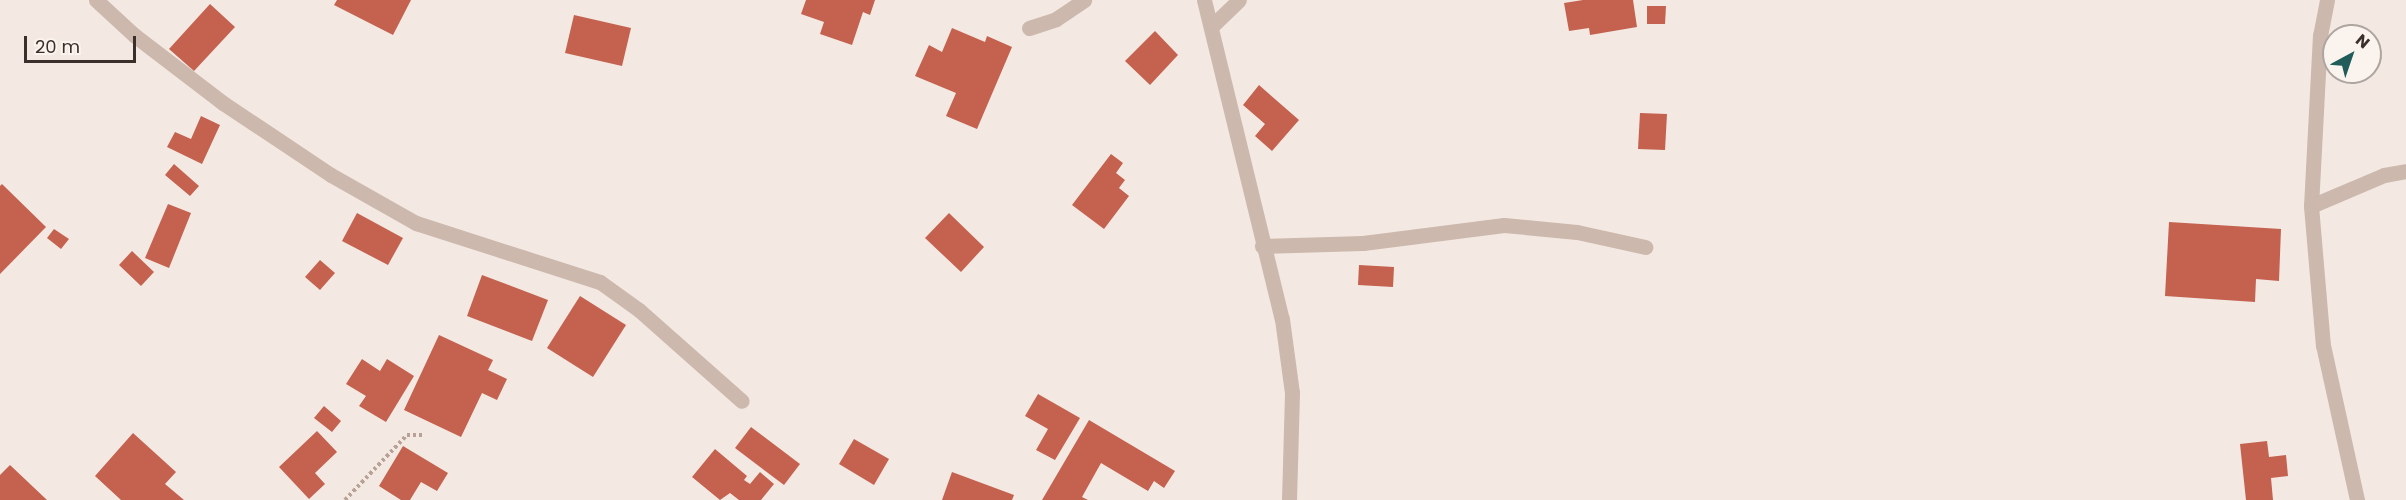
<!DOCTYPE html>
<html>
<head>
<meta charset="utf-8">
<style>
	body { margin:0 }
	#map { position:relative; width:2406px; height:500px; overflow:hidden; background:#f3e9e2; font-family:Poppins,sans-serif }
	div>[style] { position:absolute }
	.building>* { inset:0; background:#c4614f }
	.path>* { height:4px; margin-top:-2px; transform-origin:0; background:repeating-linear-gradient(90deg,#b8a297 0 3px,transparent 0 6px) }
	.minor>* { height:15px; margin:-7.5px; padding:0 7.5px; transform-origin:7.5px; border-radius:7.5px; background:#ccb8ad }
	span { translate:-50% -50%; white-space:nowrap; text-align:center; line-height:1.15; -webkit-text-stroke:4.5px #fbf4ee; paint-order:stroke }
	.north { position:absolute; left:2322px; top:24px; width:60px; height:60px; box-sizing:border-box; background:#fbf4ee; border:2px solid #aea5a0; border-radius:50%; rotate:40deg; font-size:16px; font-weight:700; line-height:24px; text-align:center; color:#3a2f2b }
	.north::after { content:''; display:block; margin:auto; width:21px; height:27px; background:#215c5b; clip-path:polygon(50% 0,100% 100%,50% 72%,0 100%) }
	.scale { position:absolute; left:24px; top:36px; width:112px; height:27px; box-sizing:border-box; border:3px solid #3a2f2b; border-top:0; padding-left:8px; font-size:18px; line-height:21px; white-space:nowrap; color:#3a2f2b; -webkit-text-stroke:4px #fbf4ee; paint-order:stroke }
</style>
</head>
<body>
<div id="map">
	<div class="building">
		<div style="clip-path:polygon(337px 0,411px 0,393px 35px,334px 5px)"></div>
		<div style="clip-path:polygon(806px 0,875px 0,870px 15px,863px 12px,852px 45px,820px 34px,824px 22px,801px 14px)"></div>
		<div style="clip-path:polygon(1583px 0,1633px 0,1637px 27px,1590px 35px,1589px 28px,1569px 31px,1564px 3px)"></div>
		<div style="clip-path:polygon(210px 4px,235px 27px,194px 71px,169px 49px)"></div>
		<div style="clip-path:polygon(1647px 6px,1666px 6px,1665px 24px,1647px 24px)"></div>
		<div style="clip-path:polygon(574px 15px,631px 28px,622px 66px,565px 53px)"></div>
		<div style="clip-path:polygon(952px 28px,985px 42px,987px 36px,1012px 47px,977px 129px,946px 116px,956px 93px,915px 76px,929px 45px,942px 52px)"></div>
		<div style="clip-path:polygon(1155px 31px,1178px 55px,1150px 85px,1125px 61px)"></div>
		<div style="clip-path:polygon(1259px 85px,1299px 120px,1272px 151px,1255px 136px,1265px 124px,1243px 105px)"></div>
		<div style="clip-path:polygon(1640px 113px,1667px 114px,1665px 150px,1638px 149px)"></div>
		<div style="clip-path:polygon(201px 116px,220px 125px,202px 164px,167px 147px,175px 132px,191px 139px)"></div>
		<div style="clip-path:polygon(1111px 154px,1123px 163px,1116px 173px,1125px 180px,1119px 188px,1129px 196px,1104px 229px,1072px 205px)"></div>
		<div style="clip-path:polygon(174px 164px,199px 186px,190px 196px,165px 175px)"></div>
		<div style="clip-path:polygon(2px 184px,46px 227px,0 274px,0 186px)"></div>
		<div style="clip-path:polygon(168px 204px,191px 213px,169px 268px,145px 258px)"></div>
		<div style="clip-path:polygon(357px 213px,403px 238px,388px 265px,342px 241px)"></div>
		<div style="clip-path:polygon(949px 213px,984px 247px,961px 272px,925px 238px)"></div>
		<div style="clip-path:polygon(2169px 222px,2281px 229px,2279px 281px,2256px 279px,2255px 302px,2165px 296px)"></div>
		<div style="clip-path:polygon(54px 229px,69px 239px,61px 249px,47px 238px)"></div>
		<div style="clip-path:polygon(132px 251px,154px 272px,141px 286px,119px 265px)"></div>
		<div style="clip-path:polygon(320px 260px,335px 273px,320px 290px,305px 277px)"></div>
		<div style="clip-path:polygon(1359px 265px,1394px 267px,1393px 287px,1358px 285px)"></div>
		<div style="clip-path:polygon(482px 275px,548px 300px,532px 341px,467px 316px)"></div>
		<div style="clip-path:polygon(580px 296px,626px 325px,593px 377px,547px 348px)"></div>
		<div style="clip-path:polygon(439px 335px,493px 360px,488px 370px,507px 379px,497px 400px,482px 393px,461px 437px,404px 410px)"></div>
		<div style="clip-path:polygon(362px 359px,380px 371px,387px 359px,414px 376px,386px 422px,359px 406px,366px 396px,346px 384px)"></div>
		<div style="clip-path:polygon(1038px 394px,1080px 418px,1055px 460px,1036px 450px,1048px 429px,1025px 416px)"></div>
		<div style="clip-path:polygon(324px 406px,341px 421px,332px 432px,314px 418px)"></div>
		<div style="clip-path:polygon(1089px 420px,1175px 471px,1164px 488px,1154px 481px,1148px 491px,1101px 463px,1082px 497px,1088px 500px,1042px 500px)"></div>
		<div style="clip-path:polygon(751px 427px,800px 464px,784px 485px,735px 448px)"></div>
		<div style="clip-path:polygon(317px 431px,337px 452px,315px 473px,325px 484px,309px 499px,279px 467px)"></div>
		<div style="clip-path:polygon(133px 433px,176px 472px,165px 484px,184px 500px,121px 500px,95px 476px)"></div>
		<div style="clip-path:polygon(854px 439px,889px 459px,874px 485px,839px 464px)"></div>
		<div style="clip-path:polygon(2267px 441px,2269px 457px,2286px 455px,2288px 476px,2271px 478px,2273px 500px,2246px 500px,2240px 444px)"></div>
		<div style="clip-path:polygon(403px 446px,448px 473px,437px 491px,421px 482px,410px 500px,401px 500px,379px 486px)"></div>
		<div style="clip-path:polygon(715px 449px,747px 476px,744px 480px,750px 484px,760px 472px,774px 484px,761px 500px,739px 500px,730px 493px,720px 500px,692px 477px)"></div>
		<div style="clip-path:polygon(10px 465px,47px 500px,0 500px,0 475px)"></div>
		<div style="clip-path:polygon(952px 472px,1014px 495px,1012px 500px,942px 500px)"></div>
	</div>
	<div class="path">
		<div style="left:345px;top:500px;width:90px;rotate:-46.4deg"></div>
		<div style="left:407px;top:435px;width:17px"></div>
	</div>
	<div class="minor">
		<div style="left:96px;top:0;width:52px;rotate:42.6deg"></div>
		<div style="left:134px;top:35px;width:112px;rotate:37.4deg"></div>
		<div style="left:223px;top:103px;width:130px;rotate:33.7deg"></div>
		<div style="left:331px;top:175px;width:98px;rotate:29.5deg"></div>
		<div style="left:416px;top:223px;width:193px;rotate:17.8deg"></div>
		<div style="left:600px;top:282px;width:48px;rotate:35.7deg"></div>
		<div style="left:639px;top:310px;width:137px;rotate:41.5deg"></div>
		<div style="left:1204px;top:0;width:328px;rotate:76.3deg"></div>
		<div style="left:1282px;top:319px;width:75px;rotate:82.3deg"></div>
		<div style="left:1292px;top:393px;width:107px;rotate:91.6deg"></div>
		<div style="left:2327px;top:0;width:36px;rotate:101deg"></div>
		<div style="left:2320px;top:35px;width:171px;rotate:93deg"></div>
		<div style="left:2311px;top:206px;width:140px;rotate:85.1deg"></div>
		<div style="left:2323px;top:345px;width:159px;rotate:77.6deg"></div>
		<div style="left:1213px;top:25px;width:36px;rotate:-44deg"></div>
		<div style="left:1029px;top:28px;width:28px;rotate:-18deg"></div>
		<div style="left:1056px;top:19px;width:34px;rotate:-34deg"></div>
		<div style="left:2311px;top:206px;width:79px;rotate:-23deg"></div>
		<div style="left:2384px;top:175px;width:22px;rotate:-10deg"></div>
		<div style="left:1262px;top:246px;width:101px;rotate:-1.7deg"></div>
		<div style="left:1363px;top:243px;width:142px;rotate:-7.3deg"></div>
		<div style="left:1504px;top:225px;width:73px;rotate:5.5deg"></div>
		<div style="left:1577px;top:232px;width:70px;rotate:12.4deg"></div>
	</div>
	<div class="north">N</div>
	<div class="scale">20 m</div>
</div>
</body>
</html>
